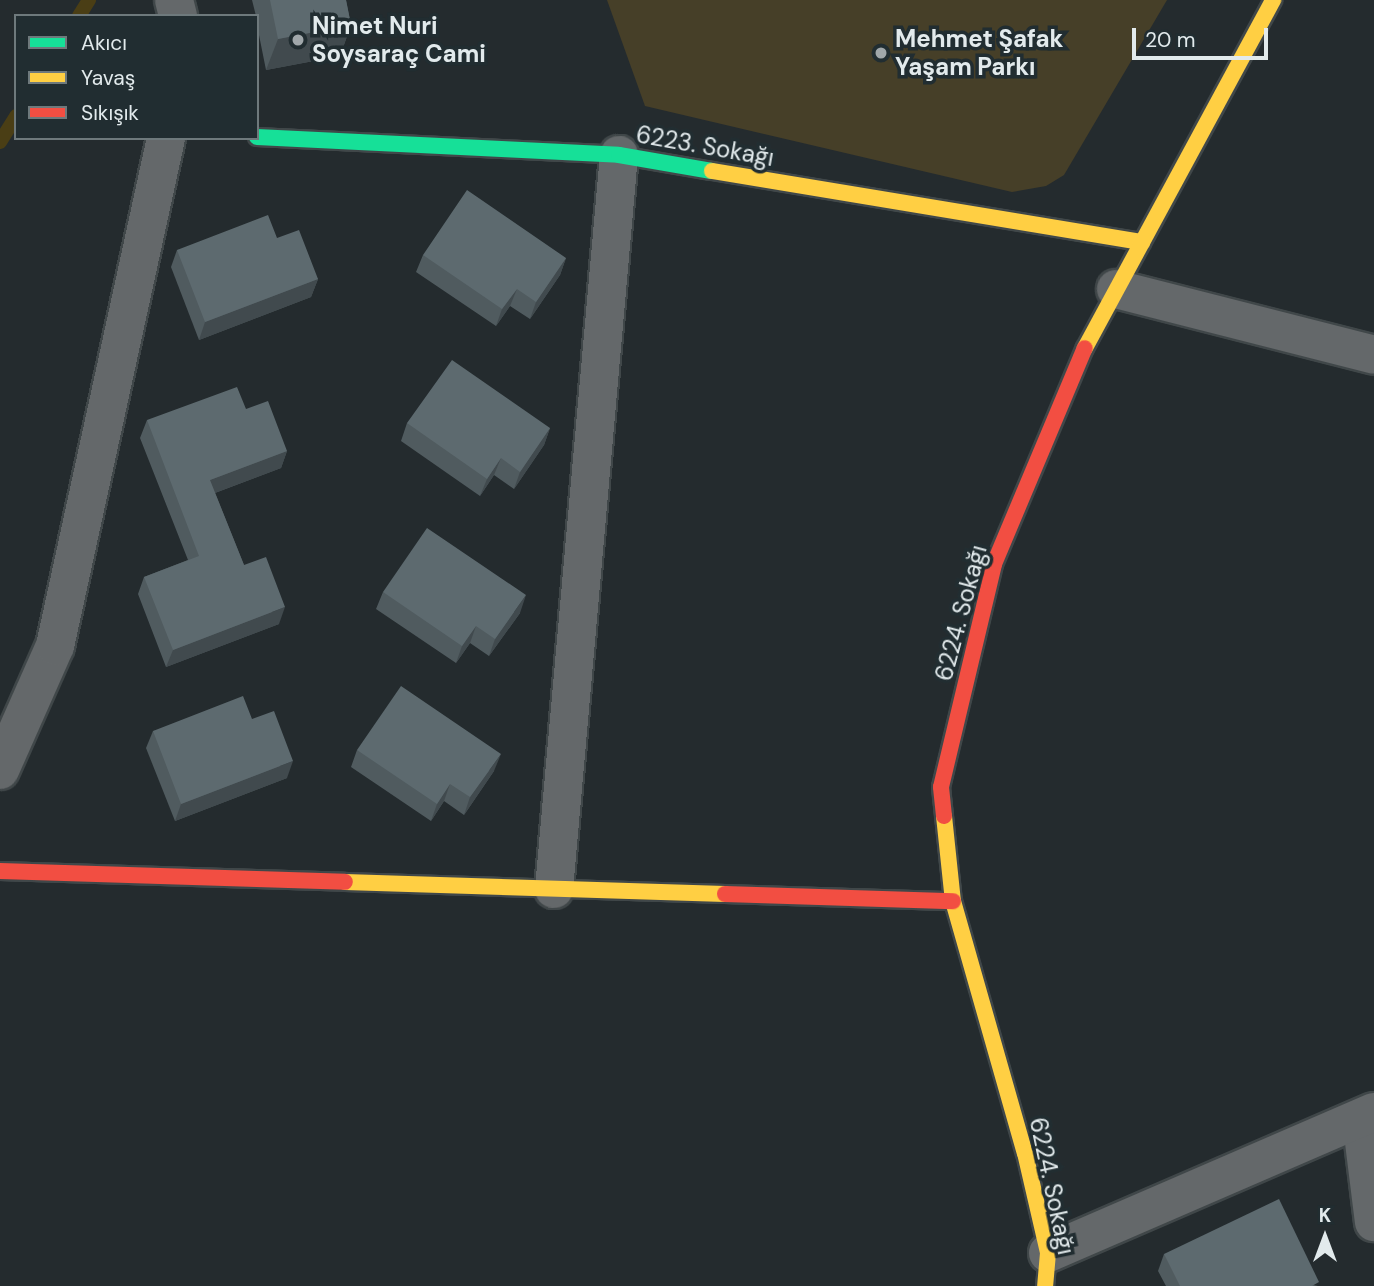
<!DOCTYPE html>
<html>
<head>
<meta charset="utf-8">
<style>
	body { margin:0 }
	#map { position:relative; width:1374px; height:1286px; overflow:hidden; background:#242b2e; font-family:"DM Sans",sans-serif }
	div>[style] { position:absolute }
	.green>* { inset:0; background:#463f28 }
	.stream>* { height:14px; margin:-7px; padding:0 7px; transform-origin:7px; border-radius:7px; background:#4a3e15 }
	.roads { filter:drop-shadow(2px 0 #404749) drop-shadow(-2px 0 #404749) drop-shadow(0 2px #404749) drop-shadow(0 -2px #404749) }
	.street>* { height:38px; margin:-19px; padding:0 19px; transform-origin:19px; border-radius:19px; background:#64686a }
	.fast>* { height:16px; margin:-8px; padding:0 8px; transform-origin:8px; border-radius:8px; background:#16e098 }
	.slow>* { height:16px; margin:-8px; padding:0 8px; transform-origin:8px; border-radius:8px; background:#ffcf43 }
	.jam>* { height:16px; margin:-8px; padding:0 8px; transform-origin:8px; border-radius:8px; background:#f24e42 }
	.wall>* { inset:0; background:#505b5f }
	.shaded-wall>* { inset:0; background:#414a4e }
	.building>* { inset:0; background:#5d6a6f }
	.dots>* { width:19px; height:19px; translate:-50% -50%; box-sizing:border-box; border:4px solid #212d31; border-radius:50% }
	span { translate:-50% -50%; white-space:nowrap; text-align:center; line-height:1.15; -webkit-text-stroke:7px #212d31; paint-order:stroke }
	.poi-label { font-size:24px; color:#e2eaec; font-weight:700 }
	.left { translate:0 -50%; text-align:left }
	.street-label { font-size:24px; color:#e2eaec }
	.legend { position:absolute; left:14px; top:14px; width:245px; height:126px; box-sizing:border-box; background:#212d31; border:2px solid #6e797c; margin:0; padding:9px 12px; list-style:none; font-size:21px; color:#e2eaec }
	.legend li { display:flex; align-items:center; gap:14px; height:35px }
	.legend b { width:35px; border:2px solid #6e797c }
	.north { position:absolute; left:1290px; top:1202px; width:70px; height:70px; -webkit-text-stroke:5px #212d31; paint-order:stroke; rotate:0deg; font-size:19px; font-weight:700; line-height:28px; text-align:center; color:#e2eaec }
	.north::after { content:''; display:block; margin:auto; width:24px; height:32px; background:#e2eaec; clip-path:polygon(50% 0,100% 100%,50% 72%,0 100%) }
	.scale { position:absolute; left:1132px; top:28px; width:136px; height:32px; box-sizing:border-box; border:4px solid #e2eaec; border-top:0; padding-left:9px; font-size:21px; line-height:24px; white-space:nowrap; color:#e2eaec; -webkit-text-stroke:5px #212d31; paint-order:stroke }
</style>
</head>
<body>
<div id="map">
	<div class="green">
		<div style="clip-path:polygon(607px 0,1167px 0,1064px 175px,1046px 186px,1012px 192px,645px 106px)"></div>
	</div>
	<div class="stream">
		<div style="left:79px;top:16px;width:19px;rotate:-58deg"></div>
		<div style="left:0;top:142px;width:31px;rotate:-58deg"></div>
	</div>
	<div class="roads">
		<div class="street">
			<div style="left:174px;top:0;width:16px;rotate:76deg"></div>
			<div style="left:1116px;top:289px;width:266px;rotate:14.3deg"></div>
			<div style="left:0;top:770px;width:136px;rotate:-66.1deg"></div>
			<div style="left:55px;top:646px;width:520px;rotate:-77.67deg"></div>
			<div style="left:554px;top:889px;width:737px;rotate:-84.94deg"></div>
			<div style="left:1361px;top:1118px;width:105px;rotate:82.9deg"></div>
			<div style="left:1048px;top:1253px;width:355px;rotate:-23.4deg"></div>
		</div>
		<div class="fast">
			<div style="left:257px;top:137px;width:362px;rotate:2.8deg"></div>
			<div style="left:619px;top:155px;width:94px;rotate:9.8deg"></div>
		</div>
		<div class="slow">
			<div style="left:712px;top:171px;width:436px;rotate:9.4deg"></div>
			<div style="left:1085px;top:348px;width:396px;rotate:-61.6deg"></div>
			<div style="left:944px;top:816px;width:85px;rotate:84deg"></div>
			<div style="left:953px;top:901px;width:262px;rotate:74.1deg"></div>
			<div style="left:1025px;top:1153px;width:103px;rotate:77deg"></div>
			<div style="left:1048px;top:1253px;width:33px;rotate:95deg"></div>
			<div style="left:345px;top:882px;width:380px;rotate:1.8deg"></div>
		</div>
		<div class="jam">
			<div style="left:944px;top:816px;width:29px;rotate:-96deg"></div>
			<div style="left:941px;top:787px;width:229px;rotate:-76.6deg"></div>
			<div style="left:994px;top:564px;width:234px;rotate:-67.2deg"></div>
			<div style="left:0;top:871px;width:345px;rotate:1.8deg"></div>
			<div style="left:725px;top:894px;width:228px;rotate:1.8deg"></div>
		</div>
	</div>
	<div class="wall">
		<div style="clip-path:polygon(252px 0,346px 0,351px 25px,340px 56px,266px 70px,257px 25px,257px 16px,256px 16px)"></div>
		<div style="clip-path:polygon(277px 238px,318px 279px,311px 297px,199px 340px,171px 267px,177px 250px)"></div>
		<div style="clip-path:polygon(423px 255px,566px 258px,560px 275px,530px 319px,510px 306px,496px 326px,416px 272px)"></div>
		<div style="clip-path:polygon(147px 420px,287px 451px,281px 468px,215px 493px,244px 565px,279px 624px,166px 667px,138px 594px,144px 577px,188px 560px,140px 438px)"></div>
		<div style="clip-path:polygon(407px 423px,550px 428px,544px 445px,514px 489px,494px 475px,480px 496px,401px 441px)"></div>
		<div style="clip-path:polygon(383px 592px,520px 613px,489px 656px,470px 643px,456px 663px,376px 609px)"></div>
		<div style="clip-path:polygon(252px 719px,287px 778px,175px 821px,146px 748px,153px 731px)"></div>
		<div style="clip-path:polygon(357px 750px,494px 771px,464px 815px,444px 801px,431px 821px,351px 767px)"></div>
		<div style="clip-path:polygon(1164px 1254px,1318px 1286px,1166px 1286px,1158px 1271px)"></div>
	</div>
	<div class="shaded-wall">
		<div style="clip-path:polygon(351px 25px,340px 56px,266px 70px,278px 39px)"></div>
		<div style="clip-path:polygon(566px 258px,560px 275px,530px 319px,536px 302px)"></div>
		<div style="clip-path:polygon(318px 279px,311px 297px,199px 340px,205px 322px)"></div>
		<div style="clip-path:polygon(517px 289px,510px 306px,496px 326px,502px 309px)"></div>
		<div style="clip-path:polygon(550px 428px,544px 445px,514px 489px,520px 472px)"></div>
		<div style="clip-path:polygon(287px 451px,281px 468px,204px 497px,210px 480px)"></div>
		<div style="clip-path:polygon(501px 458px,494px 475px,480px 496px,487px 479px)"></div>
		<div style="clip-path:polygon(526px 595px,520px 613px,489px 656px,495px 639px)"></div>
		<div style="clip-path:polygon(285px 607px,279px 624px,166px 667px,173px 650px)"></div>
		<div style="clip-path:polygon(476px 626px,470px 643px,456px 663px,462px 646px)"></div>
		<div style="clip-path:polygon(501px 754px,494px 771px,464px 815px,470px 797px)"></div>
		<div style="clip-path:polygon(293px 761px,287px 778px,175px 821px,181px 804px)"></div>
		<div style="clip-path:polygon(450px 784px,444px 801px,431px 821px,437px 804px)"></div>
	</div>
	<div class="building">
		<div style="clip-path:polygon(270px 0,346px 0,351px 25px,278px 39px)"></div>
		<div style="clip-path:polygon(467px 190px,566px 258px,536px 302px,517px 289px,502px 309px,423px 255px)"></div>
		<div style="clip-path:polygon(268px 215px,277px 238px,299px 230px,318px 279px,205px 322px,177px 250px)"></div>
		<div style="clip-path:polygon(452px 360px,550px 428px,520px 472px,501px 458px,487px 479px,407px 423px)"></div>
		<div style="clip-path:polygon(237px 387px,246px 409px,268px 401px,287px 451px,210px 480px,244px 565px,266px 557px,285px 607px,173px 650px,144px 577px,199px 556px,147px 420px)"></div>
		<div style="clip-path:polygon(427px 528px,526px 595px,495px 639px,476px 626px,462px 646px,383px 592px)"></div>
		<div style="clip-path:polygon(401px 686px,501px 754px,470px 797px,450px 784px,437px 804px,357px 750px)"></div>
		<div style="clip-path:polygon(243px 696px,252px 719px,274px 711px,293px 761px,181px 804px,153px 731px)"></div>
		<div style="clip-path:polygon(1279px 1199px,1319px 1282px,1312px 1286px,1180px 1286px,1164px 1254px)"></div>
	</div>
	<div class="dots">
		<div style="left:298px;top:40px;background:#a0a7aa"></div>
		<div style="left:881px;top:53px;background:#a0a7aa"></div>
	</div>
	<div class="poi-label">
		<span class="left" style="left:312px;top:40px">Nimet Nuri<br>Soysaraç Cami</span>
		<span class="left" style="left:895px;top:53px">Mehmet Şafak<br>Yaşam Parkı</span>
	</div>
	<div class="street-label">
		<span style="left:705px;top:146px;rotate:10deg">6223. Sokağı</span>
		<span style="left:961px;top:613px;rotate:-75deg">6224. Sokağı</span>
		<span style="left:1052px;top:1186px;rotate:78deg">6224. Sokağı</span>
	</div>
	<ul class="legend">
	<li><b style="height:9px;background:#16e098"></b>Akıcı</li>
	<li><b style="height:9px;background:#ffcf43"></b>Yavaş</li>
	<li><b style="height:9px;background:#f24e42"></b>Sıkışık</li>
	</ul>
	<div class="north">K</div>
	<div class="scale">20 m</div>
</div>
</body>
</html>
